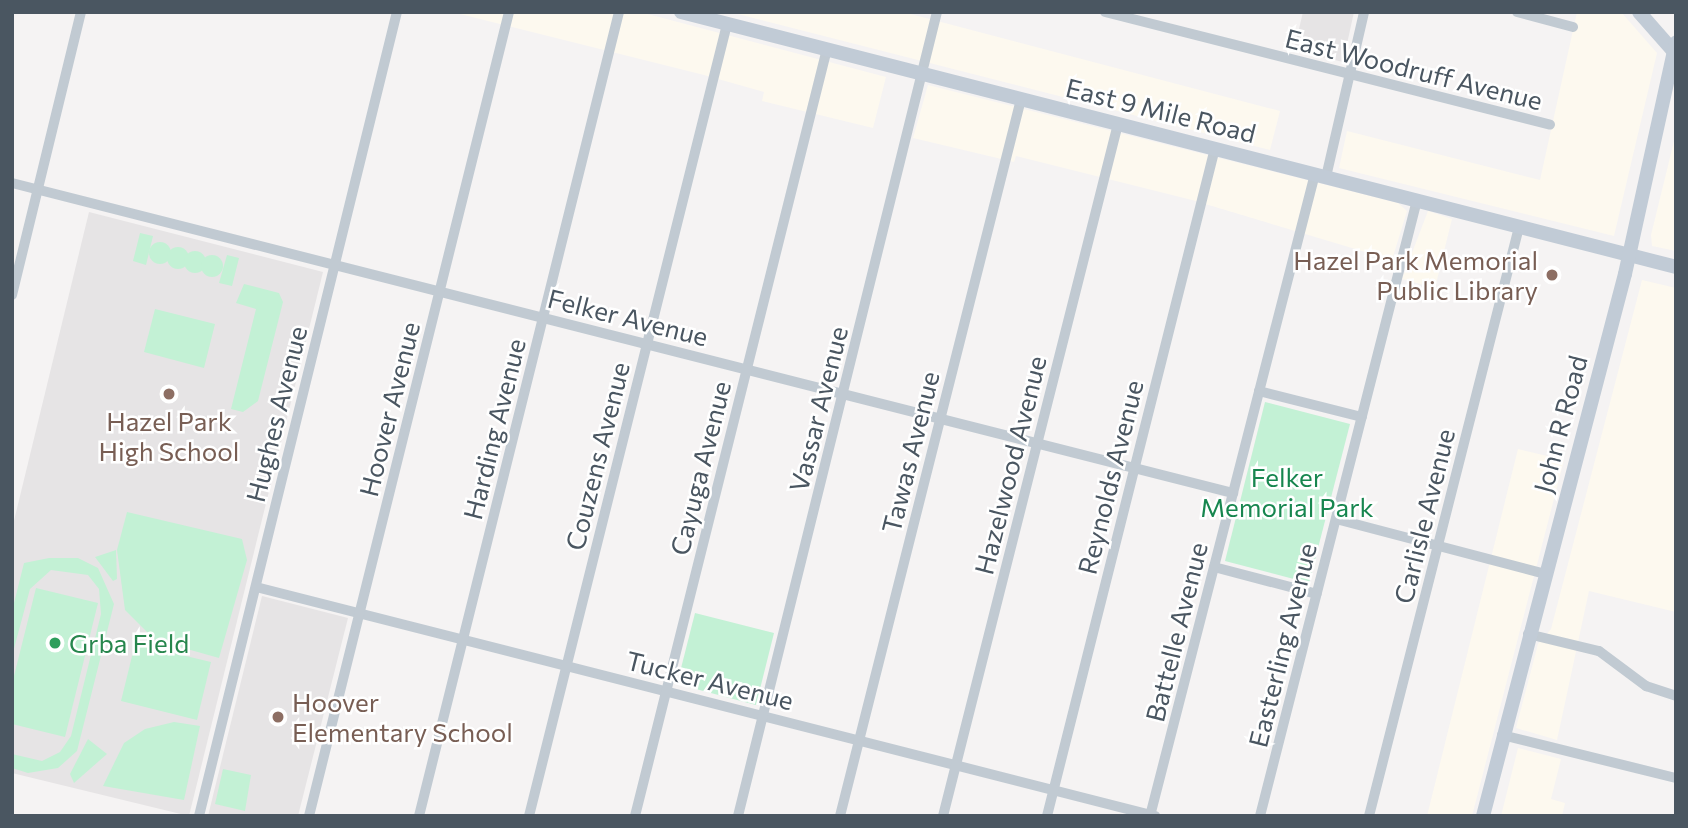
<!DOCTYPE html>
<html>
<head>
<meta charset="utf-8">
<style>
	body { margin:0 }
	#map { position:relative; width:1688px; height:828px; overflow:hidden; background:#f5f3f3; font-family:Commissioner,sans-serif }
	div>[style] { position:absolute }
	.commercial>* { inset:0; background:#fdf9ef }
	.education>* { inset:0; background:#e6e4e5 }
	.green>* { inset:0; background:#c3f1d5 }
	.round { border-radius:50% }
	.street>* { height:10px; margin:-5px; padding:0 5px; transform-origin:5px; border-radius:5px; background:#c1cad2 }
	.secondary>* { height:14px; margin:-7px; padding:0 7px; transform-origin:7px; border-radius:7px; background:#c1cbd6 }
	.dots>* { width:19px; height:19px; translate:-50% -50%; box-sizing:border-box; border:4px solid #fff; border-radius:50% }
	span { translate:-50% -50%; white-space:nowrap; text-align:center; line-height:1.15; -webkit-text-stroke:5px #fff; paint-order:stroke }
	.street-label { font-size:26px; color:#4a5661 }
	.education-label { font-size:26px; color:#785e54 }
	.right { translate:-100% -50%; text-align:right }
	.left { translate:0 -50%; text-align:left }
	.park-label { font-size:26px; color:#17864f }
	.leisure-label { font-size:26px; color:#27864d }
	.frame { position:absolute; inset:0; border:14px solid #4a5661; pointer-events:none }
</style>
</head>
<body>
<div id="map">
	<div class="commercial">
		<div style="clip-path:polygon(452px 12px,640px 12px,886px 77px,873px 128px,762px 101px,764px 92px,704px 75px)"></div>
		<div style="clip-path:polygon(730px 12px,903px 12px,1280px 111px,1270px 150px)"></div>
		<div style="clip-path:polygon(1577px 12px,1621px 12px,1657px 53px,1614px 236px,1339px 168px,1347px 131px,1540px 180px)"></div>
		<div style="clip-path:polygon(928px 85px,1398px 203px,1407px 211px,1392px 260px,1192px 200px,1016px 156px,1014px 162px,913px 138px)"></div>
		<div style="clip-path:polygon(1676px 133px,1676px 251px,1652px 246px,1651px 235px)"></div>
		<div style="clip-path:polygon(1428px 211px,1452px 219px,1435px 288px,1402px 279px)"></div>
		<div style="clip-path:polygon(1642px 280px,1676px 288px,1676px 612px,1589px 591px,1557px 740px,1516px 728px,1538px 644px,1551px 629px)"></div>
		<div style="clip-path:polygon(1518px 449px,1564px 460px,1472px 816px,1427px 816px)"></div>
		<div style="clip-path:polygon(1518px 748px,1561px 759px,1551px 799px,1565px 803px,1562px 816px,1501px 816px)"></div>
	</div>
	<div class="education">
		<div style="clip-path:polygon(1303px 12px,1354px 12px,1343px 62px,1294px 50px)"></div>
		<div style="clip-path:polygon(89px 212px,323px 272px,189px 816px,12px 773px,12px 529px)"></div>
		<div style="clip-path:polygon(262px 596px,348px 618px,298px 816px,208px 816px)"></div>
	</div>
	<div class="green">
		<div style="clip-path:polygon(140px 233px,153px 236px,146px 265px,133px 261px)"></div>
		<div class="round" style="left:149px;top:242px;width:22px;height:22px"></div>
		<div class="round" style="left:167px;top:247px;width:22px;height:22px"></div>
		<div class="round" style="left:184px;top:251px;width:22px;height:22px"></div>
		<div class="round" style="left:201px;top:255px;width:22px;height:22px"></div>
		<div style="clip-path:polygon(227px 255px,239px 258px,232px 286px,219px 283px)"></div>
		<div style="clip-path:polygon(244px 284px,279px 293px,283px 302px,258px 401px,243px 412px,231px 409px,256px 309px,236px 303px)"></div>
		<div style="clip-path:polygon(155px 309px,215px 324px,204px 368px,144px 352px)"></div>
		<div style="clip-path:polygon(1265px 402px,1350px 424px,1309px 583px,1225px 561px)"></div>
		<div style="clip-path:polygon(127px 512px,242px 539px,247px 560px,219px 658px,155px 640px,125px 610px,117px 550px)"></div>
		<div style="clip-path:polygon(116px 550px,117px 579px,113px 581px,95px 557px)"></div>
		<div style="clip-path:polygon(49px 558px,78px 558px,98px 568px,114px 604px,77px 751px,58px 768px,28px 773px,12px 768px,12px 754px,42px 761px,60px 752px,71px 736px,101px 614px,99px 589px,88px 575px,51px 570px,30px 589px,12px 656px,12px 611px,24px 563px)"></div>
		<div style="clip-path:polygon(36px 588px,98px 603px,65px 737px,12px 724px,12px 684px)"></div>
		<div style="clip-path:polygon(695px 613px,774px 633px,756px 705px,677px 684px)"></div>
		<div style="clip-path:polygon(135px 644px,211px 662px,197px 720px,121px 701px)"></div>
		<div style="clip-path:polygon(174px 722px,200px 726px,184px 800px,103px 786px,124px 743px,145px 729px)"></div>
		<div style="clip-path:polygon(88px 739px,107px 754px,74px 783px,70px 774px)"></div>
		<div style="clip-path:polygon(223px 769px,251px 775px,245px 811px,215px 804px)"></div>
	</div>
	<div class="street">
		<div style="left:1105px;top:12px;width:459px;rotate:14.2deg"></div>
		<div style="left:1517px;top:12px;width:58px;rotate:15deg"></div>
		<div style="left:1326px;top:177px;width:169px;rotate:-77deg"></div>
		<div style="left:12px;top:183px;width:1260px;rotate:14.25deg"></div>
		<div style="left:12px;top:295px;width:291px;rotate:-76.3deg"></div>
		<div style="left:1259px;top:391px;width:106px;rotate:14.2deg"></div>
		<div style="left:1336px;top:519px;width:216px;rotate:14.7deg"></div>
		<div style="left:1214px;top:567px;width:106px;rotate:14.7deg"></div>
		<div style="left:256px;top:587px;width:928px;rotate:14.29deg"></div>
		<div style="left:1528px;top:634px;width:73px;rotate:13.5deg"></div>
		<div style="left:1599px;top:651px;width:59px;rotate:36.7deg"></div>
		<div style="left:1646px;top:686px;width:32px;rotate:18deg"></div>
		<div style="left:1502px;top:735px;width:179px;rotate:13.9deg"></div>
		<div style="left:199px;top:816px;width:828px;rotate:-76.17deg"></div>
		<div style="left:309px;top:816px;width:829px;rotate:-76.03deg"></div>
		<div style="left:419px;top:816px;width:829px;rotate:-76.03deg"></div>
		<div style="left:529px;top:816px;width:816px;rotate:-75.96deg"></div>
		<div style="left:635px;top:816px;width:791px;rotate:-75.95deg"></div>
		<div style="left:738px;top:816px;width:828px;rotate:-76.1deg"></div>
		<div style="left:840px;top:816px;width:739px;rotate:-75.83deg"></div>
		<div style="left:943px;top:816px;width:714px;rotate:-75.81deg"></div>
		<div style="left:1047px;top:816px;width:689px;rotate:-75.88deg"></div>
		<div style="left:1150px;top:816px;width:663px;rotate:-75.59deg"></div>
		<div style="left:1260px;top:816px;width:636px;rotate:-75.7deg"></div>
		<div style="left:1369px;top:816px;width:608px;rotate:-75.71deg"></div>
	</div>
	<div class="secondary">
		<div style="left:681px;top:12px;width:1027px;rotate:14.37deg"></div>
		<div style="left:1639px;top:12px;width:56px;rotate:48.6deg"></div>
		<div style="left:1483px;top:816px;width:560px;rotate:-75.32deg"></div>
		<div style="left:1625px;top:274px;width:237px;rotate:-77.6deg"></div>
	</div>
	<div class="dots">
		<div style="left:1552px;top:275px;background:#8d6e63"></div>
		<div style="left:169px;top:394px;background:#8d6e63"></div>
		<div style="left:55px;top:643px;background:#2e9e5b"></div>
		<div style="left:278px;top:717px;background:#8d6e63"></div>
	</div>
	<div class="street-label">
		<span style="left:1414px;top:69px;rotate:14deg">East Woodruff Avenue</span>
		<span style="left:1161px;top:110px;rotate:14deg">East 9 Mile Road</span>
		<span style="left:628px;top:317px;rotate:14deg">Felker Avenue</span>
		<span style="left:389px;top:409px;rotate:-76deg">Hoover Avenue</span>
		<span style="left:818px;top:409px;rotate:-76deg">Vassar Avenue</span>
		<span style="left:276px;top:414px;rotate:-76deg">Hughes Avenue</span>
		<span style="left:1560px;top:424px;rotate:-75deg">John R Road</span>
		<span style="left:494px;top:429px;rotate:-76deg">Harding Avenue</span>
		<span style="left:910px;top:452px;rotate:-76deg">Tawas Avenue</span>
		<span style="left:597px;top:456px;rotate:-76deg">Couzens Avenue</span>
		<span style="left:1010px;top:465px;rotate:-76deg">Hazelwood Avenue</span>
		<span style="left:700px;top:468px;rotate:-76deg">Cayuga Avenue</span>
		<span style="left:1110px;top:477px;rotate:-76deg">Reynolds Avenue</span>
		<span style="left:1424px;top:516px;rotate:-76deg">Carlisle Avenue</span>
		<span style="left:1176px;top:632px;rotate:-76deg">Battelle Avenue</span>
		<span style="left:1282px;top:645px;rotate:-76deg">Easterling Avenue</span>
		<span style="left:710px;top:680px;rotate:14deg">Tucker Avenue</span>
	</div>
	<div class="education-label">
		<span class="right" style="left:1538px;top:275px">Hazel Park Memorial<br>Public Library</span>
		<span style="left:169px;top:436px">Hazel Park<br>High School</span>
		<span class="left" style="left:292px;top:717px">Hoover<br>Elementary School</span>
	</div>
	<div class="park-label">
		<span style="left:1287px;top:492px">Felker<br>Memorial Park</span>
	</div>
	<div class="leisure-label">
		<span class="left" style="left:69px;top:643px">Grba Field</span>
	</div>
	<div class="frame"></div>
</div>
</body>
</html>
